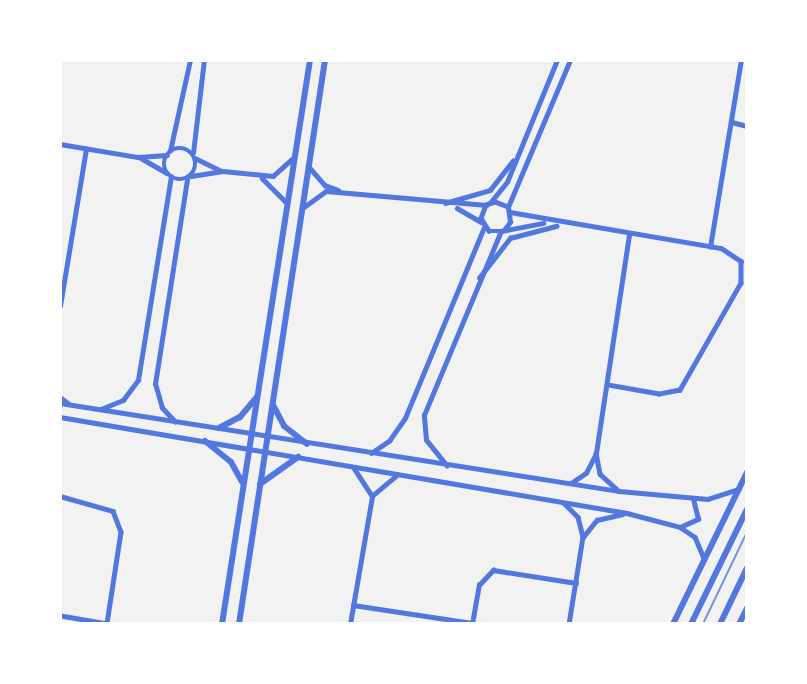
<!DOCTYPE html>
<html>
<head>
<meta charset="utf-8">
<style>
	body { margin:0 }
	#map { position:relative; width:807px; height:684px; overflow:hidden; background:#f2f2f2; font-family:Lato,sans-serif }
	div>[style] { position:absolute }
	.minor>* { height:4.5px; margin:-2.25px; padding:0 2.25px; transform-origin:2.25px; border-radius:2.25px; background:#5277de }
	.minor>.ring { margin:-2.25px; padding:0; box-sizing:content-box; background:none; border:4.5px solid #5277de; border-radius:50% }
	.tertiary>* { height:6px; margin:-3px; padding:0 3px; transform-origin:3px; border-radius:3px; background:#5277de }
	.tram>* { height:1.5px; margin:-0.75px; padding:0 0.75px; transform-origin:0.75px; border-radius:0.75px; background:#7290e2 }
	span { translate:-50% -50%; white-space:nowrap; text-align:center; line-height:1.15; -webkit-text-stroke:4.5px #fff; paint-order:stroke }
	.frame { position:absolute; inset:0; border:62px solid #fff; pointer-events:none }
</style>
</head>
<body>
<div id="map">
	<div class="minor">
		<div style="left:732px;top:122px;width:16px;rotate:15deg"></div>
		<div style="left:60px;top:144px;width:79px;rotate:9.5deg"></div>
		<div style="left:138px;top:157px;width:29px;rotate:-4deg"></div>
		<div class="ring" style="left:164px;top:148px;width:27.5px;height:27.5px"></div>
		<div style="left:170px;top:151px;width:93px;rotate:-77.6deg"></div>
		<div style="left:193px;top:153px;width:94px;rotate:-83.3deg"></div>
		<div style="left:141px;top:158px;width:30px;rotate:30deg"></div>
		<div style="left:195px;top:158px;width:28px;rotate:26deg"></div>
		<div style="left:310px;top:168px;width:23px;rotate:49deg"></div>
		<div style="left:325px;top:185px;width:14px;rotate:21deg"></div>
		<div style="left:191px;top:176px;width:32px;rotate:-9deg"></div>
		<div style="left:223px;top:171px;width:50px;rotate:5.7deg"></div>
		<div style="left:273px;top:176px;width:27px;rotate:-42deg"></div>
		<div style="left:262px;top:178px;width:35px;rotate:45deg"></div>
		<div style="left:445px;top:203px;width:47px;rotate:-16.1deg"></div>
		<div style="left:490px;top:190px;width:37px;rotate:-52deg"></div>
		<div style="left:490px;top:203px;width:27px;rotate:-51deg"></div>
		<div style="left:507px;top:182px;width:132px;rotate:-67.7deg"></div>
		<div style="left:304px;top:207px;width:27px;rotate:-36deg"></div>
		<div style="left:326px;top:191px;width:161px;rotate:5deg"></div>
		<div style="left:508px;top:207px;width:160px;rotate:-67.1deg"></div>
		<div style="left:457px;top:208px;width:28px;rotate:30deg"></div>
		<div style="left:510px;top:212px;width:214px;rotate:9.7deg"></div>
		<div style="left:721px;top:248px;width:24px;rotate:33deg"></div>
		<div style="left:741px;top:261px;width:22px;rotate:90deg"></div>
		<div style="left:741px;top:283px;width:123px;rotate:119.7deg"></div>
		<div style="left:680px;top:390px;width:21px;rotate:169deg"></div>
		<div style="left:659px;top:394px;width:52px;rotate:-170deg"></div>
		<div style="left:504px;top:230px;width:10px;rotate:-53deg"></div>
		<div style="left:510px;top:222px;width:15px;rotate:-98deg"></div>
		<div style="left:508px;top:207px;width:14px;rotate:-159deg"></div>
		<div style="left:495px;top:202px;width:9px;rotate:162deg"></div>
		<div style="left:486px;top:205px;width:14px;rotate:111deg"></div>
		<div style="left:481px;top:218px;width:15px;rotate:58deg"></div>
		<div style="left:489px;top:231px;width:12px"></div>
		<div style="left:501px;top:231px;width:43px;rotate:-10.8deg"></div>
		<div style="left:710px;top:247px;width:190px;rotate:-80.6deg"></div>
		<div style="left:479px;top:278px;width:51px;rotate:-52.2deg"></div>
		<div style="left:510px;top:238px;width:48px;rotate:-14.6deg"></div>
		<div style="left:60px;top:306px;width:159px;rotate:-80.6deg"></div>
		<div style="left:60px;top:397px;width:10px;rotate:37deg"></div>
		<div style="left:60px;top:403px;width:566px;rotate:8.95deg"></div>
		<div style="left:619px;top:491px;width:89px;rotate:5.1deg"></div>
		<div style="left:708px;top:499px;width:32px;rotate:-18deg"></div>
		<div style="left:101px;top:409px;width:24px;rotate:-22deg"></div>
		<div style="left:123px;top:400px;width:25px;rotate:-53deg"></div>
		<div style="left:138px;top:380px;width:206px;rotate:-80.8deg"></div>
		<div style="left:60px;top:417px;width:575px;rotate:9.61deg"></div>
		<div style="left:627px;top:513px;width:55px;rotate:14.8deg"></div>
		<div style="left:680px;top:527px;width:18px;rotate:34deg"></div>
		<div style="left:695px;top:537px;width:23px;rotate:67deg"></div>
		<div style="left:175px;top:422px;width:19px;rotate:-133deg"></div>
		<div style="left:162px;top:408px;width:25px;rotate:-106deg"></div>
		<div style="left:155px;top:384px;width:207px;rotate:-81.1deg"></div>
		<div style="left:371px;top:453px;width:22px;rotate:-34deg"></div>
		<div style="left:389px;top:441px;width:28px;rotate:-55deg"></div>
		<div style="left:405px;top:418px;width:207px;rotate:-67.5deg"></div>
		<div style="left:596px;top:453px;width:21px;rotate:79deg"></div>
		<div style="left:600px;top:474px;width:24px;rotate:42deg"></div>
		<div style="left:447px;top:466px;width:33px;rotate:-129deg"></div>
		<div style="left:426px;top:440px;width:25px;rotate:-95deg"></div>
		<div style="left:424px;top:415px;width:199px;rotate:-67.3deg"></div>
		<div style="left:354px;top:468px;width:33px;rotate:57deg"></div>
		<div style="left:571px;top:483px;width:18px;rotate:-34deg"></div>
		<div style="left:586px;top:473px;width:22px;rotate:-63deg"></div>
		<div style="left:596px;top:453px;width:220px;rotate:-81.4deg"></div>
		<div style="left:60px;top:496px;width:55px;rotate:15.8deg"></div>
		<div style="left:113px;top:511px;width:22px;rotate:69deg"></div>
		<div style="left:121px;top:532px;width:93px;rotate:98.7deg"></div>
		<div style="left:107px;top:624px;width:48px;rotate:-170.3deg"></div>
		<div style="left:564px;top:503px;width:20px;rotate:45deg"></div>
		<div style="left:578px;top:517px;width:21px;rotate:76deg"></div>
		<div style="left:583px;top:537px;width:88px;rotate:99.1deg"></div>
		<div style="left:680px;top:527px;width:20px;rotate:-24deg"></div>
		<div style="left:698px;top:519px;width:21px;rotate:-104deg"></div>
		<div style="left:583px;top:537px;width:22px;rotate:-51deg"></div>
		<div style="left:597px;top:520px;width:26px;rotate:-13deg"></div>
		<div style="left:353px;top:605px;width:120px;rotate:8.6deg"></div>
		<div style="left:350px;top:624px;width:130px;rotate:-80.2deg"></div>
		<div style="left:372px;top:496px;width:31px;rotate:-40deg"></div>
		<div style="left:472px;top:624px;width:40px;rotate:-80deg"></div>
		<div style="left:479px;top:585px;width:21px;rotate:-47deg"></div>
		<div style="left:493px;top:570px;width:84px;rotate:8.9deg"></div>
	</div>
	<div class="tertiary">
		<div style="left:273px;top:405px;width:24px;rotate:62deg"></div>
		<div style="left:284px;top:426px;width:29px;rotate:38deg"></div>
		<div style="left:219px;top:428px;width:24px;rotate:-28deg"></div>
		<div style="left:240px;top:417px;width:26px;rotate:-50deg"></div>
		<div style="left:205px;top:441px;width:33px;rotate:39deg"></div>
		<div style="left:231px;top:462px;width:23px;rotate:61deg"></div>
		<div style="left:260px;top:484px;width:47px;rotate:-35.4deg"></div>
		<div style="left:222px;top:624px;width:571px;rotate:-81.13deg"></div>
		<div style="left:239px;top:624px;width:571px;rotate:-81.33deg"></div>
		<div style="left:673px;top:624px;width:169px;rotate:-64deg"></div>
		<div style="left:691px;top:624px;width:128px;rotate:-64deg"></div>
		<div style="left:720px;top:624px;width:62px;rotate:-64.3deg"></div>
		<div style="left:739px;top:624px;width:18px;rotate:-63deg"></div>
	</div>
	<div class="tram">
		<div style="left:703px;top:624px;width:102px;rotate:-64.4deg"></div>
	</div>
	<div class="frame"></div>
</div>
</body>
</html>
